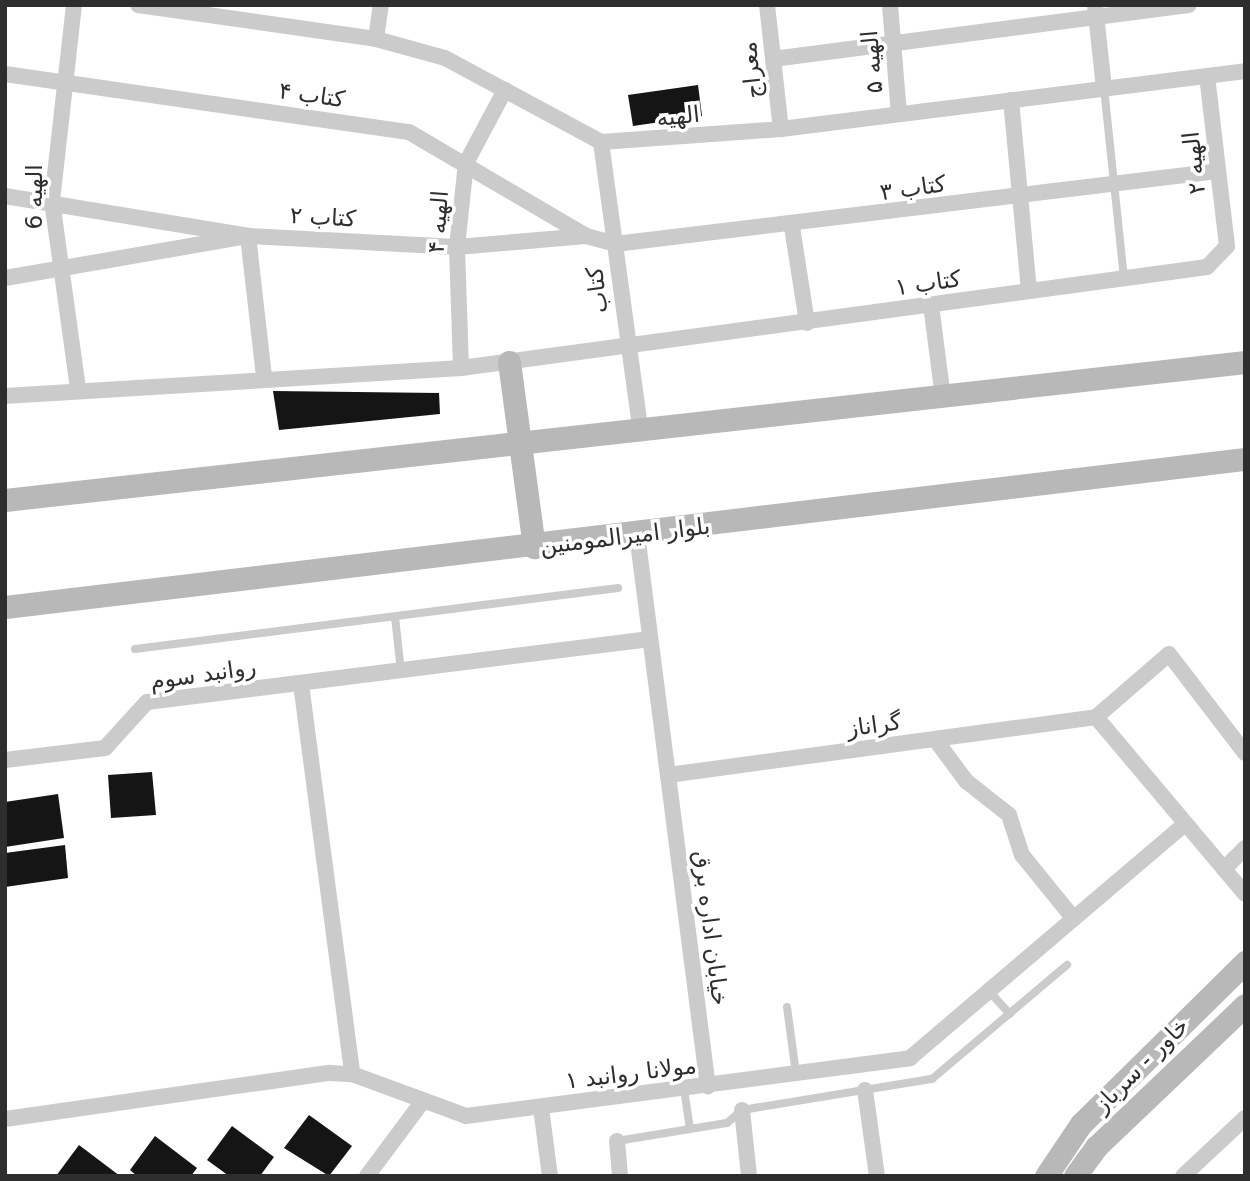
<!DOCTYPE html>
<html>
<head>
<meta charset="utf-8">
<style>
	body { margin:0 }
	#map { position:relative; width:1250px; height:1181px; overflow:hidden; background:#fff; font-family:"DejaVu Sans",Vazirmatn,sans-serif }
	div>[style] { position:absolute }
	.building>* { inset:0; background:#151515 }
	.lane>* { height:8px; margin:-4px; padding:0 4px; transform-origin:4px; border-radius:4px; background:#cbcbcb }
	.street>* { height:16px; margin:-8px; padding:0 8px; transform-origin:8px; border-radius:8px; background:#cbcbcb }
	.secondary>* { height:23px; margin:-11.5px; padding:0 11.5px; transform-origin:11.5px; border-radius:11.5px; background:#b8b8b8 }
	span { translate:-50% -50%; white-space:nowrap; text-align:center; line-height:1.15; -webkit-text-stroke:7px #fff; paint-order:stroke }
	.street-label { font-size:23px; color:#2e2e2e }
	.frame { position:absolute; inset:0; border:7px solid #2e2e2e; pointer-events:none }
</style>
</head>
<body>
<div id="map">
	<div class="building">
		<div style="clip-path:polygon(698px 85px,702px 116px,633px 126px,628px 95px)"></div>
		<div style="clip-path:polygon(273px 391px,439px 393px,440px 414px,279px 430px)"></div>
		<div style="clip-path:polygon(152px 772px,156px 815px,111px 818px,108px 775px)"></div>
		<div style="clip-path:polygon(58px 794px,64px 838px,5px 847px,5px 802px)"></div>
		<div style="clip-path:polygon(65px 845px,68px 878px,5px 887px,5px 853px)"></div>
		<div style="clip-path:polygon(309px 1115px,352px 1146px,329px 1176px,284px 1148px)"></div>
		<div style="clip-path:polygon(232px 1126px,274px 1157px,260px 1176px,229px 1176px,207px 1160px)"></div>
		<div style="clip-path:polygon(155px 1136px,197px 1168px,191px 1176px,137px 1176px,130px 1170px)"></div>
		<div style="clip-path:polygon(79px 1145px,120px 1176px,56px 1176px)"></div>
	</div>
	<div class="lane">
		<div style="left:1104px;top:88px;width:191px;rotate:84deg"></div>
		<div style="left:395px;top:617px;width:54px;rotate:83.7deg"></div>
		<div style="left:135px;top:649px;width:487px;rotate:-7.2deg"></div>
		<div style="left:989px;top:991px;width:31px;rotate:48deg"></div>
		<div style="left:787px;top:1007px;width:68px;rotate:82.3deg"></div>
		<div style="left:684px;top:1089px;width:40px;rotate:81.5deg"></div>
		<div style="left:617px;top:1141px;width:111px;rotate:-9.3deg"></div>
		<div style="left:727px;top:1123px;width:20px;rotate:-41deg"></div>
		<div style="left:742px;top:1110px;width:193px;rotate:-9.3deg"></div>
		<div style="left:932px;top:1079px;width:177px;rotate:-40.2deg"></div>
	</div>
	<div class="street">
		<div style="left:74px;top:5px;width:197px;rotate:96.4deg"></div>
		<div style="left:52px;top:201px;width:189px;rotate:82.1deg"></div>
		<div style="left:138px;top:5px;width:240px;rotate:8.1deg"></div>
		<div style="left:376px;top:39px;width:72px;rotate:15.4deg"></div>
		<div style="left:445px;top:58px;width:177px;rotate:28.3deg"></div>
		<div style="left:601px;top:142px;width:180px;rotate:-4.1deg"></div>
		<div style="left:781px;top:129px;width:468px;rotate:-7.1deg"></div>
		<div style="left:767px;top:5px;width:125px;rotate:83.6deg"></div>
		<div style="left:890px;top:5px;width:109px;rotate:85.3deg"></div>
		<div style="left:1095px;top:5px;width:83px;rotate:83.8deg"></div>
		<div style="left:376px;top:39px;width:34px;rotate:-82deg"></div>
		<div style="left:773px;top:59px;width:419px;rotate:-7.4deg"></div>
		<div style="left:5px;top:74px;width:408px;rotate:8.2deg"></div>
		<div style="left:409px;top:132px;width:205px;rotate:30.4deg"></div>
		<div style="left:586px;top:236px;width:30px;rotate:15deg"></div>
		<div style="left:615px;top:244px;width:607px;rotate:-6.9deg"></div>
		<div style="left:1011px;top:100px;width:192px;rotate:84.6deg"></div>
		<div style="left:601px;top:142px;width:294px;rotate:82.2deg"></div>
		<div style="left:5px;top:196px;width:246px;rotate:9.3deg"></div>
		<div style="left:248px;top:236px;width:142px;rotate:83.5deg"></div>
		<div style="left:792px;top:227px;width:97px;rotate:81.1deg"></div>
		<div style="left:5px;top:278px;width:247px;rotate:-9.8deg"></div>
		<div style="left:248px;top:236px;width:209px;rotate:3deg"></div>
		<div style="left:457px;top:247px;width:129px;rotate:-4.9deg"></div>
		<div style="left:931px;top:305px;width:93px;rotate:82.6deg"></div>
		<div style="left:461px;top:368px;width:121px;rotate:-91.9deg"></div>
		<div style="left:457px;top:247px;width:84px;rotate:-83.9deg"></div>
		<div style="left:466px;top:163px;width:83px;rotate:-61.9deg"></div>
		<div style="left:5px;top:396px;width:457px;rotate:-3.5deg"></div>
		<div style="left:461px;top:368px;width:753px;rotate:-7.71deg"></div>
		<div style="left:1207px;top:267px;width:29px;rotate:-46deg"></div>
		<div style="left:1227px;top:246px;width:171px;rotate:-96.7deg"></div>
		<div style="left:637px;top:534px;width:243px;rotate:82.7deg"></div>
		<div style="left:668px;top:775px;width:432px;rotate:-7.7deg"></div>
		<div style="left:1096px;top:717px;width:231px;rotate:49.9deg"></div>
		<div style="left:301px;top:684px;width:393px;rotate:82.5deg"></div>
		<div style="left:1096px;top:717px;width:96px;rotate:-40.8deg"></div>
		<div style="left:1169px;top:654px;width:125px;rotate:52.5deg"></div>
		<div style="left:935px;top:739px;width:52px;rotate:53.6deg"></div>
		<div style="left:966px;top:781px;width:55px;rotate:38.3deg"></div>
		<div style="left:1009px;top:815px;width:42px;rotate:72deg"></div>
		<div style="left:1022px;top:855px;width:82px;rotate:50.9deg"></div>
		<div style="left:5px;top:760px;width:101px;rotate:-6.8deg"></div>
		<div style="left:105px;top:748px;width:62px;rotate:-47.6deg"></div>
		<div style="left:147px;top:702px;width:507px;rotate:-7.14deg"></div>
		<div style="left:668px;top:775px;width:314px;rotate:82.7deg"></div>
		<div style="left:1224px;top:869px;width:30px;rotate:-45deg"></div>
		<div style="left:865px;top:1090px;width:87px;rotate:82.1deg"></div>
		<div style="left:541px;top:1108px;width:69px;rotate:82.5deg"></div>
		<div style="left:742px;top:1110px;width:66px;rotate:83.9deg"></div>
		<div style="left:5px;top:1119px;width:328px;rotate:-8.1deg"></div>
		<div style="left:330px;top:1073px;width:22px;rotate:3deg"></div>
		<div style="left:352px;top:1074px;width:121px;rotate:20.2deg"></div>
		<div style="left:466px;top:1116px;width:448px;rotate:-7.4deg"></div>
		<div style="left:910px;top:1058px;width:361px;rotate:-40.4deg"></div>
		<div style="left:617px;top:1141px;width:35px;rotate:85deg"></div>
		<div style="left:367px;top:1176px;width:94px;rotate:-53.3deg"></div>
		<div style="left:1183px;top:1176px;width:85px;rotate:-43.1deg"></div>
	</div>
	<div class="secondary">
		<div style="left:509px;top:362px;width:187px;rotate:82.3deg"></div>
		<div style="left:5px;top:500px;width:1248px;rotate:-6.35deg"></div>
		<div style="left:5px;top:607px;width:1249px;rotate:-6.81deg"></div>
		<div style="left:1046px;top:1176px;width:63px;rotate:-56.1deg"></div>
		<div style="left:1081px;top:1124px;width:231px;rotate:-44.6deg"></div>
		<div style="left:1075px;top:1176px;width:36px;rotate:-54deg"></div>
		<div style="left:1096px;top:1147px;width:206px;rotate:-43.6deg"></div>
	</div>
	<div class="street-label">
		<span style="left:872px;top:62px;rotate:-95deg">الهیه ۵</span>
		<span style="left:751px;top:70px;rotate:-96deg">معراج</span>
		<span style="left:312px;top:95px;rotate:8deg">کتاب ۴</span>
		<span style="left:678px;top:116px;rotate:-6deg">الهیه</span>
		<span style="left:1194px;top:163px;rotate:-96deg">الهیه ۲</span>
		<span style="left:913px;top:188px;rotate:-8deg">کتاب ۳</span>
		<span style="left:34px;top:197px;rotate:-90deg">الهیه 6</span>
		<span style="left:323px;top:217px;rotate:3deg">کتاب ۲</span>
		<span style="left:438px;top:222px;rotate:-86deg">الهیه ۴</span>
		<span style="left:928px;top:283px;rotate:-8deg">کتاب ۱</span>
		<span style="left:597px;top:290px;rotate:-97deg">کتاب</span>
		<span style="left:625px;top:536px;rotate:-7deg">بلوار امیرالمومنین</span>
		<span style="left:203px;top:674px;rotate:-8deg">روانبد سوم</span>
		<span style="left:874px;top:725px;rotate:-8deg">گراناز</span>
		<span style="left:711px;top:928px;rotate:83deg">خیابان اداره برق</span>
		<span style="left:1141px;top:1065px;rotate:-45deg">خاور - سرباز</span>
		<span style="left:631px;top:1073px;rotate:-7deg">مولانا روانبد ۱</span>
	</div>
	<div class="frame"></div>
</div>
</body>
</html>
